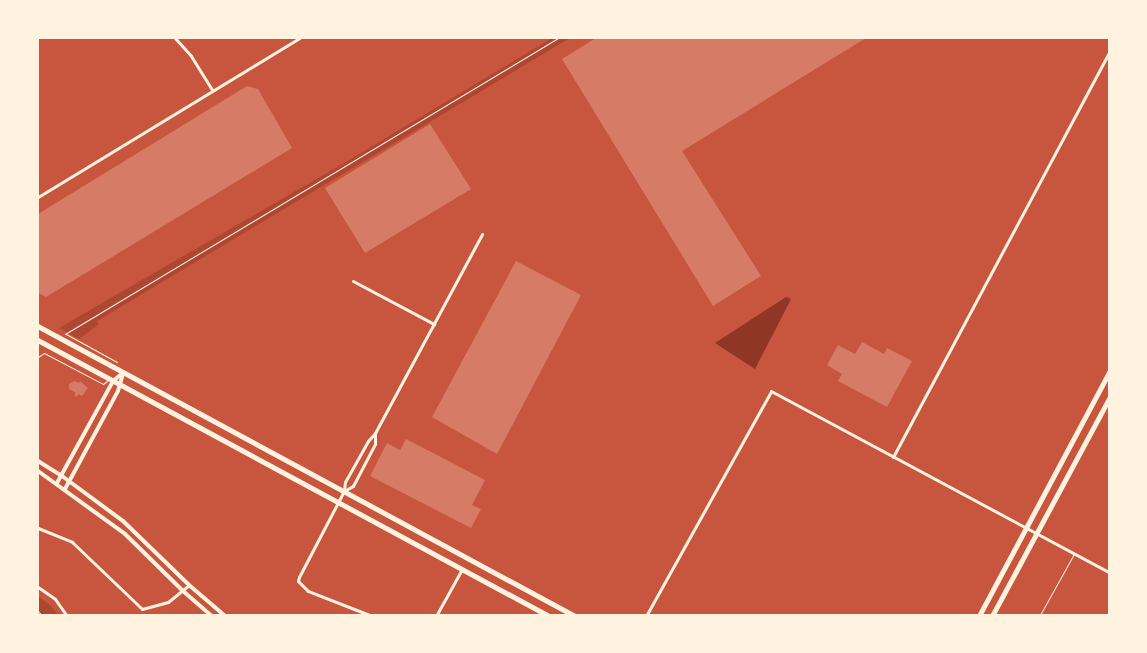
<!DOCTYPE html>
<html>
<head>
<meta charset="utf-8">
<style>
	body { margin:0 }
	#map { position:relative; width:1147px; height:653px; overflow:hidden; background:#c8553d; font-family:Montserrat,sans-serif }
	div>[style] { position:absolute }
	.green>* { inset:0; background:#ae4732 }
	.water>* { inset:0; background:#8f3625 }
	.building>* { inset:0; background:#d67c66 }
	.path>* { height:1px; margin:-0.5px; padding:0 0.5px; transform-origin:0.5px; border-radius:0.5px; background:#fff3e0 }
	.service>* { height:1px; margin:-0.5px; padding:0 0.5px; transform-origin:0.5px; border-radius:0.5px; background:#fff3e0 }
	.minor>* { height:3px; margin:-1.5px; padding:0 1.5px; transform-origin:1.5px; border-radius:1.5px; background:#fff3e0 }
	.tertiary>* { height:4px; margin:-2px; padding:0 2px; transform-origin:2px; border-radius:2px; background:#fff3e0 }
	.primary>* { height:4.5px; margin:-2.25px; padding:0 2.25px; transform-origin:2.25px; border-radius:2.25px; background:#fff3e0 }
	span { translate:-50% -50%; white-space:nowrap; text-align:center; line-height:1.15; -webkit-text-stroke:5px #fff3e0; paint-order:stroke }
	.frame { position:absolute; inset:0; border:39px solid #fff3e0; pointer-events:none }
</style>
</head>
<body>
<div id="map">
	<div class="green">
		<div style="clip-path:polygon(552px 38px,570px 38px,97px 321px,99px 324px,79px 339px,59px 328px,351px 159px)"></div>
		<div style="clip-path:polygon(38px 596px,50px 605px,58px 615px,38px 615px)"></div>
	</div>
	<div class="water">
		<div style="clip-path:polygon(786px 297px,791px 299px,755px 369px,715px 343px)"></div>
	</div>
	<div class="building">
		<div style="clip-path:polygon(596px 38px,866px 38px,682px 151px,761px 276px,713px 306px,562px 59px)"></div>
		<div style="clip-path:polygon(247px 86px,258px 89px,292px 148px,46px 297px,38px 293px,38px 214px)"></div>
		<div style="clip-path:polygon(430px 124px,471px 189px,365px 253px,325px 188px)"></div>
		<div style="clip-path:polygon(516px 261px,581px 295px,497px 454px,432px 417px)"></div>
		<div style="clip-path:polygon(862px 342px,884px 354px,887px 348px,912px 361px,887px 407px,838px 381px,842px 374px,827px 365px,838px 345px,855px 354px)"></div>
		<div style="clip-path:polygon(74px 381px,79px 383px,80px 381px,88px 388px,82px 396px,78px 394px,77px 397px,74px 395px,76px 393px,69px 389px,69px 384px)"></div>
		<div style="clip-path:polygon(406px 439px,485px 480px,472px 505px,481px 509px,471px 528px,370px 476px,387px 443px,400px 450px)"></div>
	</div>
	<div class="path">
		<div style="left:65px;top:334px;width:575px;rotate:-30.98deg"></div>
		<div style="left:66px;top:334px;width:58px;rotate:28.8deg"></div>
		<div style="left:38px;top:357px;width:7px;rotate:-34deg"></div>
		<div style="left:44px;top:353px;width:67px;rotate:27.7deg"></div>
		<div style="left:103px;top:384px;width:5px;rotate:-37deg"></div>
		<div style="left:38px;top:611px;width:6px;rotate:51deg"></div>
	</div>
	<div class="service">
		<div style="left:1040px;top:615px;width:70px;rotate:-60.9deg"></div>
	</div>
	<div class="minor">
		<div style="left:175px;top:38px;width:24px;rotate:48deg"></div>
		<div style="left:191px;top:56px;width:40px;rotate:58deg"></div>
		<div style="left:38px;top:197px;width:306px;rotate:-31.3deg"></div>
		<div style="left:353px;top:281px;width:92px;rotate:28deg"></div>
		<div style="left:893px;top:457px;width:460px;rotate:-61.9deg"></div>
		<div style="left:344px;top:491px;width:10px;rotate:-29deg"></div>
		<div style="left:353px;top:486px;width:47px;rotate:-62.4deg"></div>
		<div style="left:375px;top:444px;width:10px;rotate:-90deg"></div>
		<div style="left:38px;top:528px;width:37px;rotate:22deg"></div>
		<div style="left:72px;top:542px;width:97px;rotate:43.7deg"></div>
		<div style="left:142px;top:609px;width:27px;rotate:-15deg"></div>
		<div style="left:168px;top:602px;width:27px;rotate:-39deg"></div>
		<div style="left:38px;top:587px;width:21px;rotate:35deg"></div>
		<div style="left:55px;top:599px;width:21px;rotate:55deg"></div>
		<div style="left:372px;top:616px;width:69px;rotate:-158.7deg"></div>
		<div style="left:308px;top:591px;width:14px;rotate:-135deg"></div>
		<div style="left:298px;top:581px;width:4px;rotate:-76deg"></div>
		<div style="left:299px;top:577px;width:97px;rotate:-62.4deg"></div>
		<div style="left:344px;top:491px;width:9px;rotate:-84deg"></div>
		<div style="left:345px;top:482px;width:47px;rotate:-60.7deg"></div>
		<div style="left:368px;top:441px;width:11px;rotate:-49deg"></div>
		<div style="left:375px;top:433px;width:226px;rotate:-61.7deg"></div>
		<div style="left:436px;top:616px;width:54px;rotate:-61deg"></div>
		<div style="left:646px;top:616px;width:257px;rotate:-60.9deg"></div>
		<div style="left:771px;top:391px;width:385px;rotate:28.2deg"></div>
	</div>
	<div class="tertiary">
		<div style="left:38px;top:461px;width:28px;rotate:32deg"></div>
		<div style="left:62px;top:476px;width:76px;rotate:36.4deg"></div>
		<div style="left:123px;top:521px;width:92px;rotate:44.1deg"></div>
		<div style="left:189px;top:585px;width:48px;rotate:40.7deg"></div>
		<div style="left:38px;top:471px;width:107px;rotate:35.9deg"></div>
		<div style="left:125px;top:534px;width:81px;rotate:44.5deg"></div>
		<div style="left:183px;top:591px;width:38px;rotate:41deg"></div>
		<div style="left:57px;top:483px;width:116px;rotate:-61.2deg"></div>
		<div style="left:113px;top:381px;width:13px;rotate:-39deg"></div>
		<div style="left:65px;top:489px;width:111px;rotate:-61.6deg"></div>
		<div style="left:118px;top:391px;width:19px;rotate:-74deg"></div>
	</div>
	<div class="primary">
		<div style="left:38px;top:326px;width:610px;rotate:28.37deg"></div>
		<div style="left:38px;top:340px;width:581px;rotate:28.37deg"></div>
		<div style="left:979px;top:616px;width:278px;rotate:-61.9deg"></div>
		<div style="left:992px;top:616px;width:249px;rotate:-61.7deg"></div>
	</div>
	<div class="frame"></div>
</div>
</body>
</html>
